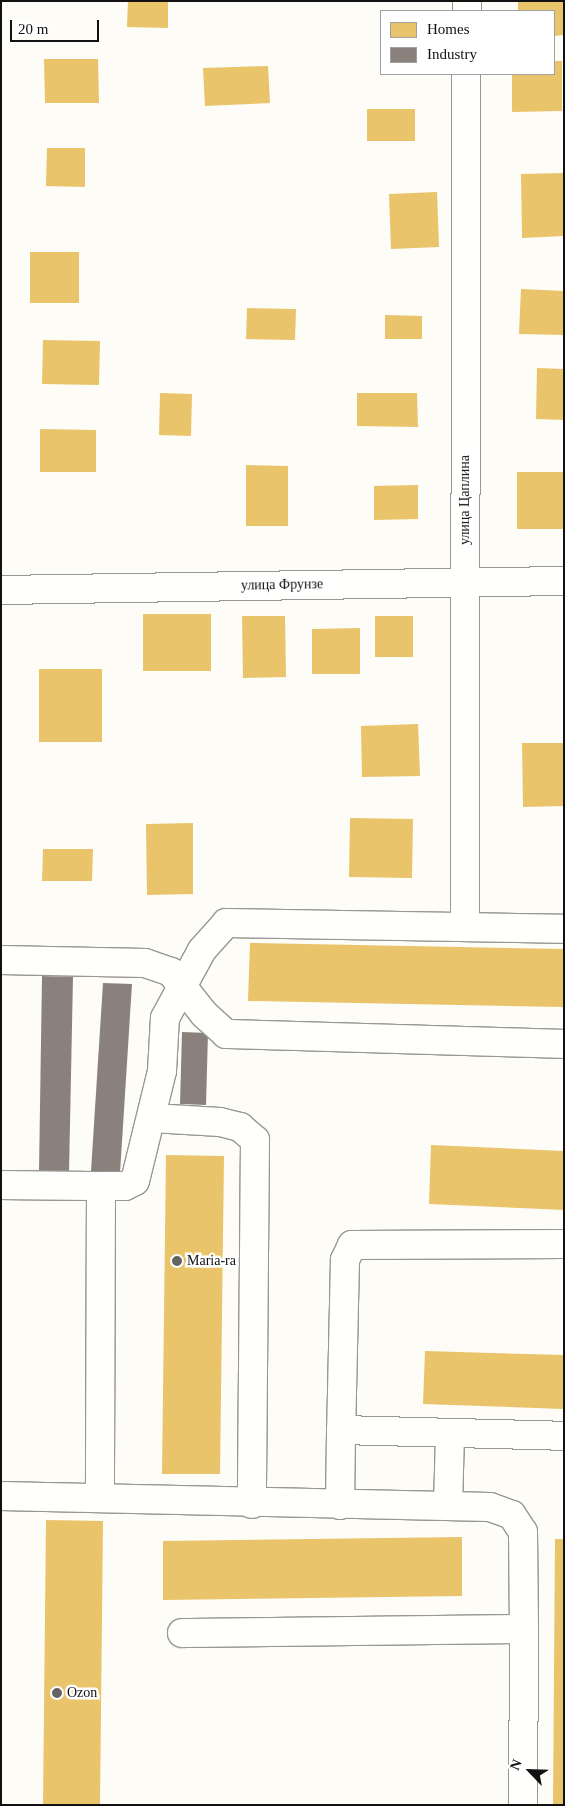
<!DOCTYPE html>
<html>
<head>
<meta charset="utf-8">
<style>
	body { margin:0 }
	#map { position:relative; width:565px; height:1806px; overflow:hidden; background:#fdfcf7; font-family:Georgia,serif }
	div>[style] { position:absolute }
	.homes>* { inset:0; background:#e9c46a }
	.industry>* { inset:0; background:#8a817c }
	.roads { filter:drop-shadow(1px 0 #979795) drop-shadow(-1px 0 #979795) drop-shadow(0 1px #979795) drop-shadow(0 -1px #979795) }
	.minor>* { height:28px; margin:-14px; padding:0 14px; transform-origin:14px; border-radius:14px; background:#fffffe }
	.dots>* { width:14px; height:14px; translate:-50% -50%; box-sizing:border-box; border:2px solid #fff; border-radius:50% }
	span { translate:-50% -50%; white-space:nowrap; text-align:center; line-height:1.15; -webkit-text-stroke:5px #fff; paint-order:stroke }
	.street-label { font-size:14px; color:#111 }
	.poi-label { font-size:14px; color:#111 }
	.left { translate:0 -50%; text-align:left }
	.frame { position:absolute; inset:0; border:2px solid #111; pointer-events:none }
	.legend { position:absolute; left:380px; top:10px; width:175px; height:65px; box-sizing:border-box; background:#fff; border:1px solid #a0a0a0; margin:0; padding:6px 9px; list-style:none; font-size:15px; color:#111 }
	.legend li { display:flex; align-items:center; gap:10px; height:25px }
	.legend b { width:25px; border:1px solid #a0a0a0 }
	.north { position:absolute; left:505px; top:1746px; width:50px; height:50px; -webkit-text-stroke:4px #fff; paint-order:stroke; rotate:294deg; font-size:14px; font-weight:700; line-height:20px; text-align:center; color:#111 }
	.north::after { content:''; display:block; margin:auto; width:18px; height:22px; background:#111; clip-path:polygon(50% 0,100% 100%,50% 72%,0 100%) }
	.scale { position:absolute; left:10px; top:20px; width:89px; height:22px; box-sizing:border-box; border:2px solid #111; border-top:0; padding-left:6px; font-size:15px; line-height:18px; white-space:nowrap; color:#111; -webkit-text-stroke:4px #fff; paint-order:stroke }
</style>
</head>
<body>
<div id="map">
	<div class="homes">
		<div style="clip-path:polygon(128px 1px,168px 1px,168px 28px,127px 27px)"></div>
		<div style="clip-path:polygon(518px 1px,564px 1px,564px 35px,554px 36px,554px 11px,518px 11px)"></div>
		<div style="clip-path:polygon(44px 59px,98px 59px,99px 103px,45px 103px)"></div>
		<div style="clip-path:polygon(554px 61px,562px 61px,562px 111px,512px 112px,512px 74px,554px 74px)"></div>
		<div style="clip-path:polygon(268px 66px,270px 103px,205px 106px,203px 68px)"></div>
		<div style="clip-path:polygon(367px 109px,415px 109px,415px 141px,367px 141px)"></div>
		<div style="clip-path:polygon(47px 148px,85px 148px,85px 187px,46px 186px)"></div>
		<div style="clip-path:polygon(564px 173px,564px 236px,522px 238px,521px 174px)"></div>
		<div style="clip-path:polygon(437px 192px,439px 247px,391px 249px,389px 194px)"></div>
		<div style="clip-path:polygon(30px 252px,79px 252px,79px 303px,30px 303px)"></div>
		<div style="clip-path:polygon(521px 289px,564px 291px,564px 335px,519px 334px)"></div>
		<div style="clip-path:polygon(247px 308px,296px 309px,295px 340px,246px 339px)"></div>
		<div style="clip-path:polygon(385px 315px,422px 316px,422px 339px,385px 339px)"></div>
		<div style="clip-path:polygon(43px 340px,100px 341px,99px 385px,42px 384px)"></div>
		<div style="clip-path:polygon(537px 368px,564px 369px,564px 420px,536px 419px)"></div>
		<div style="clip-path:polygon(160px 393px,192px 394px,191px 436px,159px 435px)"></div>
		<div style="clip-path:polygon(357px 393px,417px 393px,418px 427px,357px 426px)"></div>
		<div style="clip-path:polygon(40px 429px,96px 430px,96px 472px,40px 472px)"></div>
		<div style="clip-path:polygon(246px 465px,288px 466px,288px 526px,246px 526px)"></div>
		<div style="clip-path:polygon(517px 472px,564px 472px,564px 529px,517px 529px)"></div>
		<div style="clip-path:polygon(418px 485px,418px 519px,374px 520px,374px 486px)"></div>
		<div style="clip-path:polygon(143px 614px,211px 614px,211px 671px,143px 671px)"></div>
		<div style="clip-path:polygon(242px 616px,285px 616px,286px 677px,243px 678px)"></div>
		<div style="clip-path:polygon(375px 616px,413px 616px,413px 657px,375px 657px)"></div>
		<div style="clip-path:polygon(360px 628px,360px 674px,312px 674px,312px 629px)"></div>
		<div style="clip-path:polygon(39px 669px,102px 669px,102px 742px,39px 742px)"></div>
		<div style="clip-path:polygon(418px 724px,420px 776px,362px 777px,361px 726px)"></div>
		<div style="clip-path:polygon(522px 743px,564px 743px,564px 806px,523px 807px)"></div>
		<div style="clip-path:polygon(350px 818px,413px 819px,412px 878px,349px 877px)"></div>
		<div style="clip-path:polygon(193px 823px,193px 894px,147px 895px,146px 824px)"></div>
		<div style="clip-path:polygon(43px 849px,93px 849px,92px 881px,42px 881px)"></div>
		<div style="clip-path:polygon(250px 943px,564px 949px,564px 1007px,248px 1001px)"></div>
		<div style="clip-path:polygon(431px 1145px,564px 1151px,564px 1210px,429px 1204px)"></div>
		<div style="clip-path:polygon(166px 1155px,224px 1156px,220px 1474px,162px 1474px)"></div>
		<div style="clip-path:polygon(425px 1351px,564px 1355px,564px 1409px,423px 1404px)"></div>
		<div style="clip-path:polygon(46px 1520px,103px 1521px,100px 1805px,43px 1805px)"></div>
		<div style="clip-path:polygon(462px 1537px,462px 1596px,163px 1600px,163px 1541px)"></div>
		<div style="clip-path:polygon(555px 1539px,564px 1539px,564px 1805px,553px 1805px)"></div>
	</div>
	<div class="industry">
		<div style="clip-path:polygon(42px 976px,73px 977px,69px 1173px,39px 1172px)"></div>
		<div style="clip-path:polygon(103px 983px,132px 984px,120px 1173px,91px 1171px)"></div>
		<div style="clip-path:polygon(182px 1032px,208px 1033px,206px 1105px,180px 1104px)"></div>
	</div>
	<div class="roads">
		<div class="minor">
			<div style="left:467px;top:11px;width:10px;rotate:-90deg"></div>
			<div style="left:1px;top:590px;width:563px;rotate:-0.92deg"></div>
			<div style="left:465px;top:926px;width:852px;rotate:-89.93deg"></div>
			<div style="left:1px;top:960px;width:144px;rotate:1.2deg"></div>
			<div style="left:145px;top:963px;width:28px;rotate:19deg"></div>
			<div style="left:171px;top:972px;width:53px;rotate:51.8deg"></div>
			<div style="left:204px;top:1014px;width:30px;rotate:42deg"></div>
			<div style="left:226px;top:1034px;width:338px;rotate:1.7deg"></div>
			<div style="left:152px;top:1118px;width:68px;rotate:3.4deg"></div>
			<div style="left:220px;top:1122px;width:21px;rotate:14deg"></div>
			<div style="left:240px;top:1127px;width:20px;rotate:41deg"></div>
			<div style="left:255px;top:1140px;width:364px;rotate:90.5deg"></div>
			<div style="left:1px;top:1185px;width:100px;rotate:0.6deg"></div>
			<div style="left:101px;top:1186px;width:310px;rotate:90.2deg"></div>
			<div style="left:101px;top:1186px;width:24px"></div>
			<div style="left:125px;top:1186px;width:11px;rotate:-27deg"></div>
			<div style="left:135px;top:1181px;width:113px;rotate:-76.2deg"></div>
			<div style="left:162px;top:1071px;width:53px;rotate:-86.8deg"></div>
			<div style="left:165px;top:1018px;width:77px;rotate:-61.4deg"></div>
			<div style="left:202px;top:950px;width:36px;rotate:-48deg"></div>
			<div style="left:226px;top:923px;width:338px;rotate:1deg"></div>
			<div style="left:564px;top:1244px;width:212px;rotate:179.7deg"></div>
			<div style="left:352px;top:1245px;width:17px;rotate:115deg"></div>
			<div style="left:345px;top:1260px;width:170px;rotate:91.3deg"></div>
			<div style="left:341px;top:1430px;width:223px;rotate:1.5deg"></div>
			<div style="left:1px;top:1496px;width:489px;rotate:1.3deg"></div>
			<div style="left:490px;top:1507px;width:23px;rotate:20deg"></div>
			<div style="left:512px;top:1515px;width:20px;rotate:57deg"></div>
			<div style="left:523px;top:1532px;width:97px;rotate:89.4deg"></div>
			<div style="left:340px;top:1505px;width:75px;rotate:-89.2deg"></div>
			<div style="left:448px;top:1506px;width:72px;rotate:-88.4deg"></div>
			<div style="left:182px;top:1633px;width:342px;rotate:-0.7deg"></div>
			<div style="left:524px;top:1629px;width:176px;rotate:90.3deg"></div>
		</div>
	</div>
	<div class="dots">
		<div style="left:177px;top:1261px;background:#646362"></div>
		<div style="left:57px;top:1693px;background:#646362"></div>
	</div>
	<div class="street-label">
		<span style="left:465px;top:500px;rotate:-90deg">улица Цаплина</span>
		<span style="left:282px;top:585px;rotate:-1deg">улица Фрунзе</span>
	</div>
	<div class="poi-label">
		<span class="left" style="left:187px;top:1261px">Maria-ra</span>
		<span class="left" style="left:67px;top:1693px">Ozon</span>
	</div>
	<div class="frame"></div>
	<ul class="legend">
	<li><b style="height:14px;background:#e9c46a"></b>Homes</li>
	<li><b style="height:14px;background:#8a817c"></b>Industry</li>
	</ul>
	<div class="north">N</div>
	<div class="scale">20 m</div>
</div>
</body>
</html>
